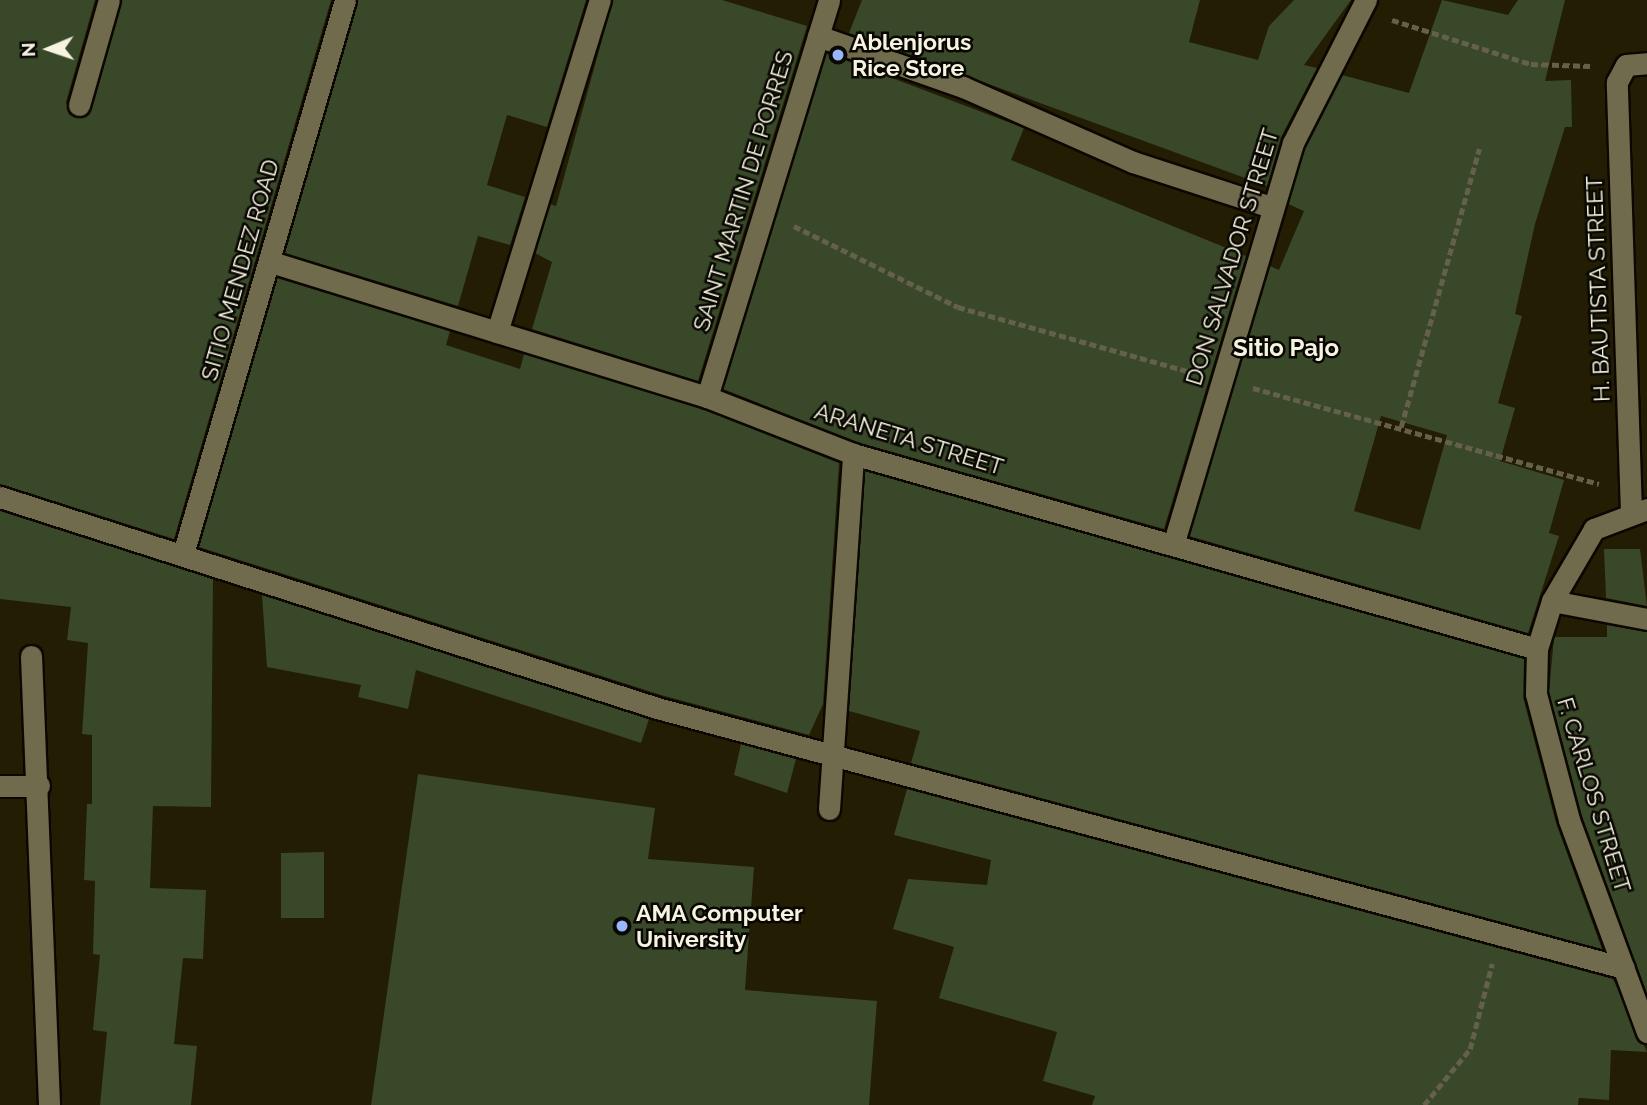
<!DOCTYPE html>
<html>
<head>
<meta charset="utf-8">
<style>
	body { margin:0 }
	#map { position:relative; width:1647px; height:1105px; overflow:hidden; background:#221d03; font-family:Raleway,sans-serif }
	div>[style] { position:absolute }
	.building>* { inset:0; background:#384829 }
	.path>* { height:4.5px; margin-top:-2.25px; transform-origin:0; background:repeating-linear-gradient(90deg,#656049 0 7px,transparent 0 10.5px) }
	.roads { filter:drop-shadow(2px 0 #0c0700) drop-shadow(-2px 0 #0c0700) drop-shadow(0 2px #0c0700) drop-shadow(0 -2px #0c0700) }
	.minor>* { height:21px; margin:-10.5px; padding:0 10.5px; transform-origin:10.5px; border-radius:10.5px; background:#716b4e }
	.dots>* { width:19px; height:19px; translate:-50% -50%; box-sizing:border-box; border:4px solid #090701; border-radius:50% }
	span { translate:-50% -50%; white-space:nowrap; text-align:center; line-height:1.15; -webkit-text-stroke:5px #090701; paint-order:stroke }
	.poi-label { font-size:23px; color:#f6f3e2; font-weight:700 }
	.left { translate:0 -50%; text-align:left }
	.street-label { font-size:23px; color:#f6f3e2 }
	.neighbourhood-label { font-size:24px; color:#f6f3e2; font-weight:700 }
	.north { position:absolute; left:14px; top:14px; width:70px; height:70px; -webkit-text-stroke:5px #090701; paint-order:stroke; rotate:268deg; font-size:19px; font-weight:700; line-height:28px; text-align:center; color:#f6f3e2 }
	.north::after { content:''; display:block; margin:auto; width:24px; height:32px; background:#f6f3e2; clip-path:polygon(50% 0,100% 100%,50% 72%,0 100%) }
</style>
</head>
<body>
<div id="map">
	<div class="building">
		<div style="clip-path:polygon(0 0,95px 0,66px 102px,70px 115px,82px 118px,92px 109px,122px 0,331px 0,174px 539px,0 484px)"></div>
		<div style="clip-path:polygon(358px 0,586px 0,547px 127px,507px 115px,487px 185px,525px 197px,510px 245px,478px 236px,458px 306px,285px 253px)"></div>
		<div style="clip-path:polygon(613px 0,722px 0,807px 26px,698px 381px,532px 329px,552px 262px,535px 253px,550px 204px,556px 206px)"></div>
		<div style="clip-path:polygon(862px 0,1200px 0,1189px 42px,1258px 60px,1269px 26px,1294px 0,1351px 0,1304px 65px,1317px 68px,1281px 137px,1267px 186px,849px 33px)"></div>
		<div style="clip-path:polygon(evenodd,1442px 0,1508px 15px,1518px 0,1565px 0,1545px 81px,1571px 80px,1572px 127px,1565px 127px,1535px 224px,1515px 314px,1522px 316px,1498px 403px,1515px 408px,1500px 461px,1564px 480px,1549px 533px,1559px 536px,1528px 633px,1189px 536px,1270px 266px,1279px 270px,1304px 211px,1288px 204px,1305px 148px,1342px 75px,1409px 93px,1442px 0,1381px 416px,1447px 435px,1420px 530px,1354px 511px,1381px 416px)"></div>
		<div style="clip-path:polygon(826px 53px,1024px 128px,1011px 160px,1246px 256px,1164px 529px,857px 442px,723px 389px)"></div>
		<div style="clip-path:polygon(277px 278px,450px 331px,446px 345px,520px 369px,524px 354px,703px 409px,839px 463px,823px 704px,809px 735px,661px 695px,199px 547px)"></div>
		<div style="clip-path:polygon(865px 471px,1524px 659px,1523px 697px,1556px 823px,1602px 949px,911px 763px,920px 731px,849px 711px)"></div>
		<div style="clip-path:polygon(0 511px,213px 579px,211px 807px,153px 806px,150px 888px,206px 890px,203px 959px,183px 958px,174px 1044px,197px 1046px,191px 1105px,100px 1105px,107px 1032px,93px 1030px,100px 955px,93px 954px,95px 881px,84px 880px,87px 804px,92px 804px,92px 735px,82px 734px,88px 643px,67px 640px,71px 607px,0 599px)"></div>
		<div style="clip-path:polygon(1604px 549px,1640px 549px,1647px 606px,1606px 598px)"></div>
		<div style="clip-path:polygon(262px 595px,649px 719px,641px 743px,416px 670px,408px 709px,358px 697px,361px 685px,267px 667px)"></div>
		<div style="clip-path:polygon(1607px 625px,1647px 632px,1647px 994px,1582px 816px,1549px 692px,1554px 637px,1607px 637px)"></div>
		<div style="clip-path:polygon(741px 744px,796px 759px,787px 793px,734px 775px)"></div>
		<div style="clip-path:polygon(418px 774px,655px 808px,648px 859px,754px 867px,745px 990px,877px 1001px,869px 1105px,371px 1105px)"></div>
		<div style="clip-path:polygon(907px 789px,1613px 979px,1647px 1052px,1611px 1050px,1609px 1100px,1579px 1098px,1578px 1105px,1092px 1105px,1095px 1096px,1043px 1081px,1057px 1032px,939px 998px,954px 947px,893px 929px,908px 879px,987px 885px,991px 860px,894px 835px)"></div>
		<div style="clip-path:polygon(324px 852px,324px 918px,281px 918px,281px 853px)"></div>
	</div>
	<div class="path">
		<div style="left:1392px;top:20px;width:146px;rotate:17.6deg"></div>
		<div style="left:1531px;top:64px;width:59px;rotate:1.9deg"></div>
		<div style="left:794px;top:226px;width:183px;rotate:26.3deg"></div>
		<div style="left:958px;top:307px;width:242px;rotate:15.6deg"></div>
		<div style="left:1253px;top:388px;width:359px;rotate:15.5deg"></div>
		<div style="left:1401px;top:427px;width:289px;rotate:-74.3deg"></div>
		<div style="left:1424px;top:1105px;width:72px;rotate:-50.6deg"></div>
		<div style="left:1470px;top:1049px;width:88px;rotate:-75.5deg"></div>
	</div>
	<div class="roads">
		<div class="minor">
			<div style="left:818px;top:36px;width:154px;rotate:19.4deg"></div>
			<div style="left:963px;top:87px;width:186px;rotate:23.8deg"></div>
			<div style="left:1133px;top:162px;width:145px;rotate:18.1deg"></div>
			<div style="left:79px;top:105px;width:109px;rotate:-74.1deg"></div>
			<div style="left:271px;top:262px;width:456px;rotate:17.2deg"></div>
			<div style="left:707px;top:397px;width:157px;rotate:21.3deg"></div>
			<div style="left:853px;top:454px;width:711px;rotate:15.91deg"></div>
			<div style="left:497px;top:332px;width:348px;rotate:-72.8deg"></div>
			<div style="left:707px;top:397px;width:415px;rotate:-72.9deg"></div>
			<div style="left:0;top:497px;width:690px;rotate:17.8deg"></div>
			<div style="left:657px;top:708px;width:1001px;rotate:15.05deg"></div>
			<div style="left:1647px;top:509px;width:57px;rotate:159.3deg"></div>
			<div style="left:1594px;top:529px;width:83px;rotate:120.3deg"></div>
			<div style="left:1552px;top:601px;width:50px;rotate:107.4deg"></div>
			<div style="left:1537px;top:649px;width:45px;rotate:91.3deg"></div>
			<div style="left:1536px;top:694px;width:130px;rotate:75.3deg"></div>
			<div style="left:1569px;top:820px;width:226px;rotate:69.8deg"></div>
			<div style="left:1631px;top:512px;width:430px;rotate:-91.9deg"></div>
			<div style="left:1617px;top:82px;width:19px;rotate:-62deg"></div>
			<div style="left:1626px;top:65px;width:21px;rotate:-5deg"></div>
			<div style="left:1174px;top:542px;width:416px;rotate:-73.4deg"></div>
			<div style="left:1293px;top:143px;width:161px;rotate:-63deg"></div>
			<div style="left:183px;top:554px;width:577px;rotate:-73.7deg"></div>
			<div style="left:1552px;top:601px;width:97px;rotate:10.7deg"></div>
			<div style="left:31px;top:656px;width:449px;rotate:87.7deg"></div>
			<div style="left:0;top:786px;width:39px;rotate:-1deg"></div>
			<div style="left:829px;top:809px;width:356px;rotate:-86.1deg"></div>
		</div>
	</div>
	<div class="dots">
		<div style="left:838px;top:55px;background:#98b6fd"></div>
		<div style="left:622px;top:926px;background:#98b6fd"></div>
	</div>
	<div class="poi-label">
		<span class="left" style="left:852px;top:55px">Ablenjorus<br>Rice Store</span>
		<span class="left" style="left:636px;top:926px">AMA Computer<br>University</span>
	</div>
	<div class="street-label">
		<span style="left:743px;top:191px;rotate:-73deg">SAINT MARTIN DE PORRES</span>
		<span style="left:1232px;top:257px;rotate:-73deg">DON SALVADOR STREET</span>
		<span style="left:240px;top:270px;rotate:-74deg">SITIO MENDEZ ROAD</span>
		<span style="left:1598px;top:289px;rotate:-92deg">H. BAUTISTA STREET</span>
		<span style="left:909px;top:439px;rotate:17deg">ARANETA STREET</span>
		<span style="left:1594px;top:795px;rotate:73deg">F. CARLOS STREET</span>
	</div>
	<div class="neighbourhood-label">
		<span style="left:1286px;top:348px">Sitio Pajo</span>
	</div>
	<div class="north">N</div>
</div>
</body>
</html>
